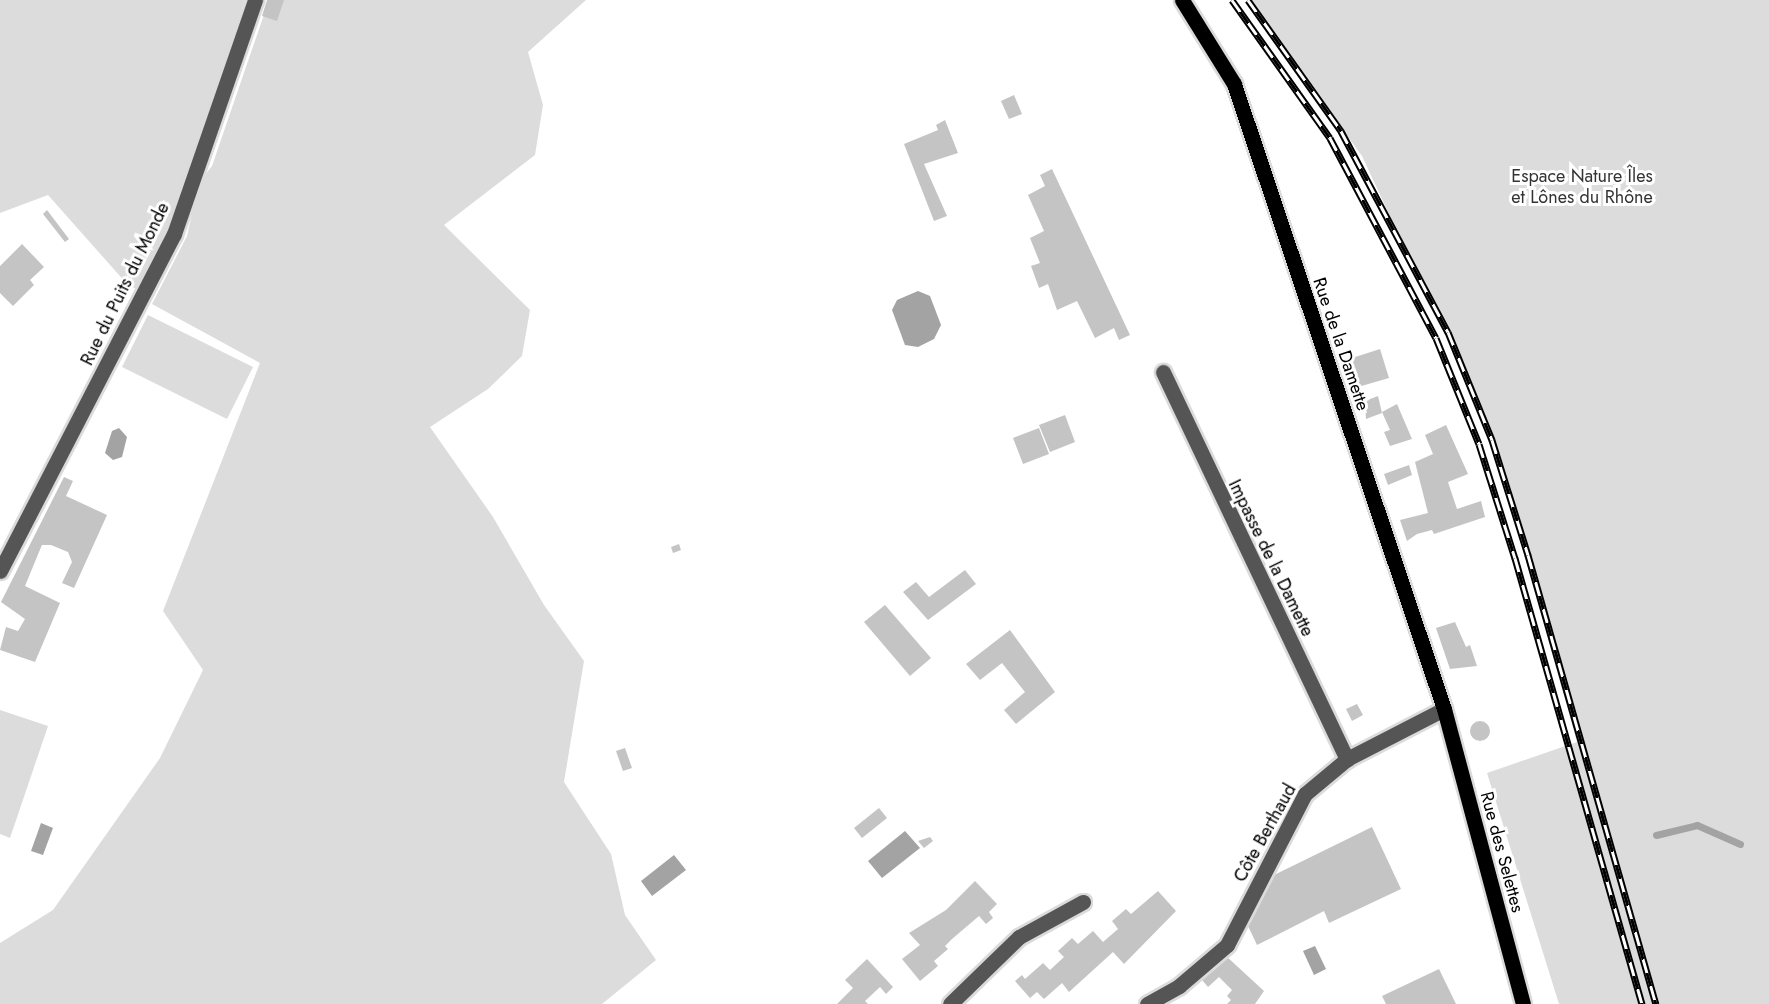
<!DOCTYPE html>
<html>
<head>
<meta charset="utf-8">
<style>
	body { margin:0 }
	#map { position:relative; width:1769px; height:1004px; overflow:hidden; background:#fff; font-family:Jost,sans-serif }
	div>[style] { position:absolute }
	.green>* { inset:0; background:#dcdcdc }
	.water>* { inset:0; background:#a3a3a3 }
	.stream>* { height:7px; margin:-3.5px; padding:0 3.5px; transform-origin:3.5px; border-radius:3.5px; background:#a3a3a3 }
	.building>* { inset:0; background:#c4c4c4 }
	.round { border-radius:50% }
	.roads { filter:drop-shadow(2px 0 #dbdbdb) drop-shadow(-2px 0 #dbdbdb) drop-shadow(0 2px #dbdbdb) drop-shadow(0 -2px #dbdbdb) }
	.minor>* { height:15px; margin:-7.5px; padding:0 7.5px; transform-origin:7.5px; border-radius:7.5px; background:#555 }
	.major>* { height:15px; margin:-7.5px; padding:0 7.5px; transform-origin:7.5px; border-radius:7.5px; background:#000 }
	.rail>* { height:7px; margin-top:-3.5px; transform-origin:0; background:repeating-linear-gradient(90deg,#fff 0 14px,#000 0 28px); box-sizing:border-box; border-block:2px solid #000 }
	span { translate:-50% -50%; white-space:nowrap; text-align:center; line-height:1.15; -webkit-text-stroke:6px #fff; paint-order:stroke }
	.park-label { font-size:18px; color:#333 }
	.street-label { font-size:18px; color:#000 }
</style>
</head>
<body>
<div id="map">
	<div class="green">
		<div style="clip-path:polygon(0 0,245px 0,170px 231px,138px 290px,127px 284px,48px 195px,0 213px)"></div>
		<div style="clip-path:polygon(269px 0,586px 0,528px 52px,543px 105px,535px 155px,444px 225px,530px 310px,522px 356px,488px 389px,430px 427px,493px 517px,544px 605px,584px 661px,564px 782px,611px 854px,625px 915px,656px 960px,602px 1004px,0 1004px,0 943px,53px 910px,160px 758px,203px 670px,163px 611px,260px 363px,152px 304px,187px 236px,199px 182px,212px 166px)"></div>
		<div style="clip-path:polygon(1248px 0,1769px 0,1769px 1004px,1559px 1004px,1487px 773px,1577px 742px,1489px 429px,1362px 156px)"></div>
		<div style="clip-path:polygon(148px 315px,253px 367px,227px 419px,122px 367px)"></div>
		<div style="clip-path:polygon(0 710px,48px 726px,10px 838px,0 834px)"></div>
	</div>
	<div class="water">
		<div style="clip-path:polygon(918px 291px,930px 296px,941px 325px,934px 339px,918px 347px,905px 345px,892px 310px,897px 300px)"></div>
		<div style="clip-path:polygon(119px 428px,127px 437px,122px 457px,113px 460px,105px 453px,112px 431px)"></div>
		<div style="clip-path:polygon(41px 823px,53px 828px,43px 855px,31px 851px)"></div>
		<div style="clip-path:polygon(905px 831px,920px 848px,882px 878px,868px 861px)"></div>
		<div style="clip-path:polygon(674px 855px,686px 870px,652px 896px,641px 881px)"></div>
		<div style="clip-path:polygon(1315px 946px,1326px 969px,1314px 975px,1303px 951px)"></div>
	</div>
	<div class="stream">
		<div style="left:1656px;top:835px;width:42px;rotate:-13.7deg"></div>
		<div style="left:1697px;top:825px;width:47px;rotate:23.8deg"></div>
	</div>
	<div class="building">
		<div style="clip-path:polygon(267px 0,284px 0,277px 21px,262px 16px)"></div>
		<div style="clip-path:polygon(1014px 95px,1022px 114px,1009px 119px,1001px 101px)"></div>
		<div style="clip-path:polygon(945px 120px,958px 153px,924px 164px,947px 216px,934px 221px,904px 144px,938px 130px,936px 125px)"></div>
		<div style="clip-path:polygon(1052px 169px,1130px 335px,1119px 340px,1114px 328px,1095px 338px,1077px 301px,1057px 310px,1048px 284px,1039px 288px,1031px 266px,1040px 263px,1030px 238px,1044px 231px,1028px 195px,1045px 186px,1040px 175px)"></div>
		<div style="clip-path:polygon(47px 210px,69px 239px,65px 242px,43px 214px)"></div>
		<div style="clip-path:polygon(22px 244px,44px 267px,30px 280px,34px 285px,13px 306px,0 293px,0 266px)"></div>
		<div style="clip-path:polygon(1380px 349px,1389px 378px,1358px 387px,1349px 359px)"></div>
		<div style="clip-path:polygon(1378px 396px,1382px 413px,1366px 419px,1365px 401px)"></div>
		<div style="clip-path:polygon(1397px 404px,1412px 439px,1390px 446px,1384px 432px,1390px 430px,1382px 412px)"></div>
		<div style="clip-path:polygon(1065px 415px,1075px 442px,1050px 452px,1039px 425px)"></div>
		<div style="clip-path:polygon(1446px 425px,1468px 474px,1448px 482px,1457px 509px,1481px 501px,1485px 517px,1434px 534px,1432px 530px,1417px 534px,1407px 541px,1400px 520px,1428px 513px,1415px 462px,1433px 454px,1425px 435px)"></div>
		<div style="clip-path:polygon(1039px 428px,1049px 454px,1023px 464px,1013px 438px)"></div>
		<div style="clip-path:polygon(1409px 465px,1412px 475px,1388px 485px,1384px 474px)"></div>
		<div style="clip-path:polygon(64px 477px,73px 481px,66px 496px,107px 515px,74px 588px,62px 583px,72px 562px,68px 552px,51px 545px,42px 545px,39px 552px,25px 586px,60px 603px,35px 662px,0 650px,6px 627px,18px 631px,25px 619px,1px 602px)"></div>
		<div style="clip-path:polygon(679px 544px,681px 550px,673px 553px,671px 547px)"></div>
		<div style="clip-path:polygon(965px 570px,976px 584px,928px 620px,903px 592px,916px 582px,929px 597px)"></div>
		<div style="clip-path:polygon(885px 605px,931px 658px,910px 676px,864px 622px)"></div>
		<div style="clip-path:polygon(1455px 622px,1466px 647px,1470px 645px,1477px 666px,1450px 669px,1436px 628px)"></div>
		<div style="clip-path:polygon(1010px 630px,1055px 692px,1016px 724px,1004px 710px,1025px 692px,1002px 663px,980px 680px,966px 664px)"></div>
		<div style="clip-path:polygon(1357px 704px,1363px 715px,1352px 721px,1346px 709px)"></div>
		<div class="round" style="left:1470px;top:721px;width:20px;height:20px"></div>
		<div style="clip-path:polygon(625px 748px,632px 768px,623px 771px,616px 751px)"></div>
		<div style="clip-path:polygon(879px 808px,887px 818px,862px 838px,854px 828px)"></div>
		<div style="clip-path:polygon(1372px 827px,1401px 889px,1329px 923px,1324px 911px,1257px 945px,1248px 926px,1270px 877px)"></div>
		<div style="clip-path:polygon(930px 837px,933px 841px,924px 848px,918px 841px)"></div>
		<div style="clip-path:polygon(975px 881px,997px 904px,989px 912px,993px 918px,986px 924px,979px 916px,952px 939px,945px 946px,948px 949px,934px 961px,938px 966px,920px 981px,902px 959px,920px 945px,909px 933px,946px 910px)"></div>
		<div style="clip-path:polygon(1158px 891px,1176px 911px,1124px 964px,1113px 952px,1069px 992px,1062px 983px,1044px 999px,1037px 992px,1030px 998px,1015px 981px,1022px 975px,1025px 979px,1043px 963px,1050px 970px,1064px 957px,1058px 951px,1072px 938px,1078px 944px,1093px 931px,1103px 942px,1118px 929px,1112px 921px,1126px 909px,1131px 914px)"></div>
		<div style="clip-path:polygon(1226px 956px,1264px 991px,1255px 1004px,1227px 1004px,1231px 1000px,1227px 996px,1232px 990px,1219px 977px,1208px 987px,1202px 980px)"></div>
		<div style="clip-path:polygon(867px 959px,893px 987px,886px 994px,880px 987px,865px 1001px,868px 1004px,837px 1004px,853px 988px,845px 980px)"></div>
		<div style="clip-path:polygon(1439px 969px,1456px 1004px,1386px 1004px,1382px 996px)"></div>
	</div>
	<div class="roads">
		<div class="minor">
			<div style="left:1163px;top:372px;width:429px;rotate:64.6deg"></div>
			<div style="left:0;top:571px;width:379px;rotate:-62.7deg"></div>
			<div style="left:174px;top:234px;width:248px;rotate:-70.9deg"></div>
			<div style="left:950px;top:1004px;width:96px;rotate:-44.2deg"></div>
			<div style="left:1019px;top:937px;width:73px;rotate:-28.7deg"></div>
			<div style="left:1147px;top:1004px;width:37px;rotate:-29deg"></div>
			<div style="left:1179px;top:986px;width:63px;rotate:-40.5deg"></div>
			<div style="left:1227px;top:945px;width:170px;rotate:-62.7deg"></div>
			<div style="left:1305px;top:794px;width:55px;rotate:-39.8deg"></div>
			<div style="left:1347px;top:759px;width:109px;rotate:-27.3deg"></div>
		</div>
		<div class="major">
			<div style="left:1182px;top:0;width:99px;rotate:58.2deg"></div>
			<div style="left:1234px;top:84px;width:659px;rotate:71.43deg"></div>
			<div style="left:1444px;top:709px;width:305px;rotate:75deg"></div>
		</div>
	</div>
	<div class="rail">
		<div style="left:1232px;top:0;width:169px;rotate:54.6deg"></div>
		<div style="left:1330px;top:138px;width:226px;rotate:62.1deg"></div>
		<div style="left:1436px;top:338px;width:114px;rotate:67.9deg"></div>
		<div style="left:1479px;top:444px;width:120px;rotate:72.5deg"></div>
		<div style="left:1515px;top:558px;width:464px;rotate:74.1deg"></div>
		<div style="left:1248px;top:0;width:161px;rotate:54.6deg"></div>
		<div style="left:1341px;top:131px;width:228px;rotate:62deg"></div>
		<div style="left:1448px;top:332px;width:117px;rotate:67.8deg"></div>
		<div style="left:1492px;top:440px;width:121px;rotate:72.6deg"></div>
		<div style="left:1528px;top:555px;width:467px;rotate:74.1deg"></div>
	</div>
	<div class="park-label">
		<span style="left:1582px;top:187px">Espace Nature Îles<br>et Lônes du Rhône</span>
	</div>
	<div class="street-label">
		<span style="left:125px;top:284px;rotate:-64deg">Rue du Puits du Monde</span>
		<span style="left:1341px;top:344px;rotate:71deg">Rue de la Damette</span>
		<span style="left:1271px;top:558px;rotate:64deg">Impasse de la Damette</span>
		<span style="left:1265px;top:833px;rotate:-61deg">Côte Berthaud</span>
		<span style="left:1502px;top:852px;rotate:75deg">Rue des Selettes</span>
	</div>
</div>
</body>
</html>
